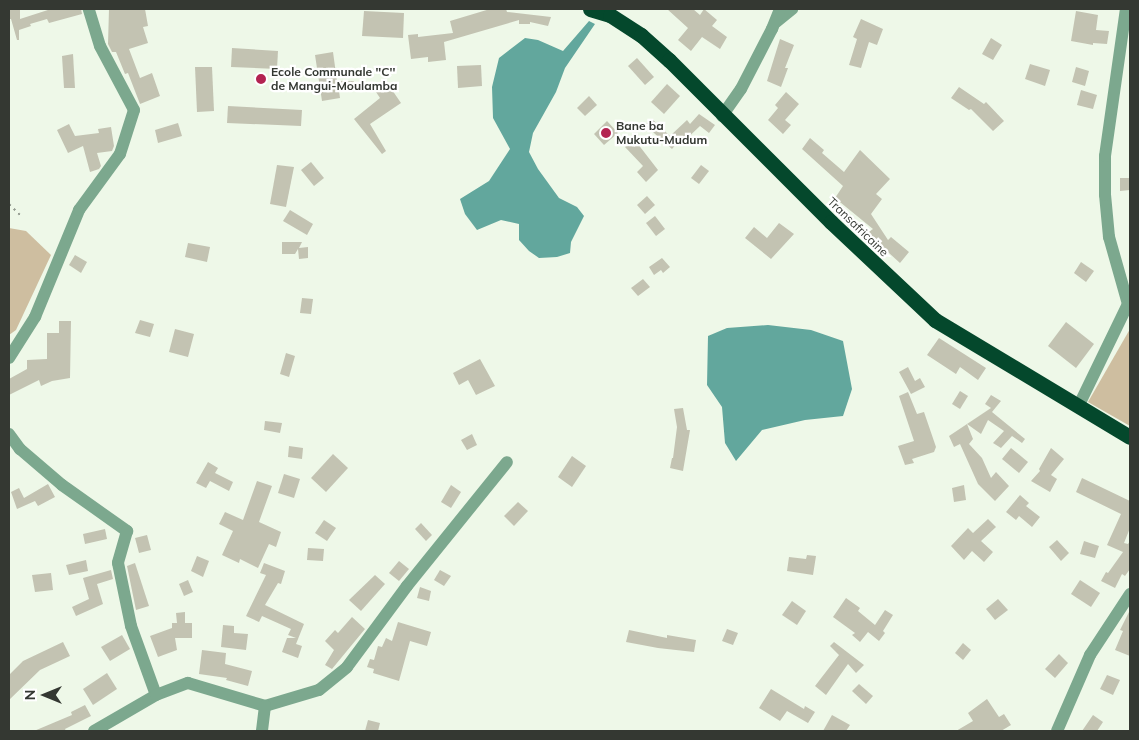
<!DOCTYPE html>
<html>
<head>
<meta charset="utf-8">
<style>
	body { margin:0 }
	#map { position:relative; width:1139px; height:740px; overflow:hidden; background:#eef8e8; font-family:Mulish,sans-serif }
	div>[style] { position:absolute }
	.green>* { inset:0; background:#cebea0 }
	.water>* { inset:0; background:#62a79d }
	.building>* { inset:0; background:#c3c3b2 }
	.path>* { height:2px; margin-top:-1px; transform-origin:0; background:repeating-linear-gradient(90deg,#969d92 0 2.5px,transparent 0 6.5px) }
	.minor>* { height:12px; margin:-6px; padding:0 6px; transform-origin:6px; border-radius:6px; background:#7ca88e }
	.highway>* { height:15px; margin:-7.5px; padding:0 7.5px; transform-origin:7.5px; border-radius:7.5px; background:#04482c }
	.dots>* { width:14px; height:14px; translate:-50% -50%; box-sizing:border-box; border:2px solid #fff; border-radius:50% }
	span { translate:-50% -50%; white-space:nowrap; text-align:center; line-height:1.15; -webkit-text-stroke:4.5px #fff; paint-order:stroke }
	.poi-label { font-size:12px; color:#343832; font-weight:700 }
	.left { translate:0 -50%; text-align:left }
	.street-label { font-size:12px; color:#343832 }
	.frame { position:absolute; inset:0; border:10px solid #343832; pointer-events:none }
	.north { position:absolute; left:20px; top:670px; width:50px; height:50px; -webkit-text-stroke:4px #fff; paint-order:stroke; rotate:270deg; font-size:14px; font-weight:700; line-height:20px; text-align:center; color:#343832 }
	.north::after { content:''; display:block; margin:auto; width:18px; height:22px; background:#343832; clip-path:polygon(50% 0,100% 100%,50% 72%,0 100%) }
</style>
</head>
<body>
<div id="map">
	<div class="green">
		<div style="clip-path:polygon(9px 228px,26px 231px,51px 255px,16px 330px,9px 335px)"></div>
		<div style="clip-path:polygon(1130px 329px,1130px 426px,1088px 402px)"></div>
	</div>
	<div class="water">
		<div style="clip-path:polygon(589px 21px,595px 24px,565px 68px,556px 92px,533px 133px,529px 152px,538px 169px,559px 198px,577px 207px,584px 216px,571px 242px,570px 253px,557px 257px,539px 258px,529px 251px,519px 240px,519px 224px,501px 220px,477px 230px,465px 214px,460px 199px,489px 181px,510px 149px,493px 118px,492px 87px,499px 58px,525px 38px,538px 40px,563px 51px)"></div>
		<div style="clip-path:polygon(768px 325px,811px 330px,843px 341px,852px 389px,843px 416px,805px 420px,762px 430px,736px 461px,725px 443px,722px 407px,707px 385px,708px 336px,727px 328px)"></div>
	</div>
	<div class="building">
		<div style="clip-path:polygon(9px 9px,20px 9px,20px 19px,51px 9px,81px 9px,82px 14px,49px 23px,47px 19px,30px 24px,31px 26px,19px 30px,19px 40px,17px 40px,11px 19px,9px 19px)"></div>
		<div style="clip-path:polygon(109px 9px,145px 9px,148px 26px,143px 27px,148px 43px,129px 49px,140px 78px,152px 73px,160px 96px,140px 104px,128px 73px,125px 74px,116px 52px,112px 52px,108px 44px)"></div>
		<div style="clip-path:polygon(490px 9px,506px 9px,507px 12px,551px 17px,548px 26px,530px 22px,530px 24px,519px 24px,519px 20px,444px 42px,446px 60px,428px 62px,428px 57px,411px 59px,408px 35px,418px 34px,418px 37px,453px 33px,450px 21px)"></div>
		<div style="clip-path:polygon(667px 9px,693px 9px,700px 15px,704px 9px,717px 20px,712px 26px,727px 37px,720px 49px,702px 37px,691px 51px,678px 40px,688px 28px)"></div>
		<div style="clip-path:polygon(364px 11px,404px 13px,403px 38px,362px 36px)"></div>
		<div style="clip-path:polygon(1076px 11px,1098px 15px,1096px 30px,1109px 31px,1107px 44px,1093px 43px,1093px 45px,1071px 41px)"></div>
		<div style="clip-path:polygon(861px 19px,883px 29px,877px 45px,869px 42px,861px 68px,849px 65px,857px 39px,853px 37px)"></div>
		<div style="clip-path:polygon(991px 38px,1002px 45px,993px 60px,982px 54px)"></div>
		<div style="clip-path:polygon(780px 39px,794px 45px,785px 68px,788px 68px,781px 87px,767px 81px)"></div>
		<div style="clip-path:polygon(232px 48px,278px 51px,277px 69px,231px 67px)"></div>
		<div style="clip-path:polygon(333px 52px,337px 81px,354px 81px,354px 91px,339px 91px,340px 98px,322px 101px,315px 55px)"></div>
		<div style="clip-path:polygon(73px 54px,75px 88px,64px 88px,62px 56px)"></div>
		<div style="clip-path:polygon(637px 58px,654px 77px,645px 85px,628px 66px)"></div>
		<div style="clip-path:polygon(1030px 64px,1050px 70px,1045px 86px,1025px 79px)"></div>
		<div style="clip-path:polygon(481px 65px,482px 86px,458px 88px,457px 66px)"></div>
		<div style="clip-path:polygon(195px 67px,212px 67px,214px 111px,197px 112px)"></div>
		<div style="clip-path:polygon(1076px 67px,1089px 71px,1085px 86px,1072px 82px)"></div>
		<div style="clip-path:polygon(388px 84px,401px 103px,370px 124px,386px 151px,382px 154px,354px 119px,380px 98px,376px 92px)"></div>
		<div style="clip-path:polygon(667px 84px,680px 96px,664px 114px,651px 102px)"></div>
		<div style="clip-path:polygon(959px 87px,984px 104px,986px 102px,1004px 121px,993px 131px,971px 109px,969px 110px,951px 98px)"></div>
		<div style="clip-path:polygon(1081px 90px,1097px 95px,1093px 109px,1077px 105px)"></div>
		<div style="clip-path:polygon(786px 92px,799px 104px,785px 120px,791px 125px,783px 134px,768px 120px,778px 108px,775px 105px)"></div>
		<div style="clip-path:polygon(589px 96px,597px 105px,585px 116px,577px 108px)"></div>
		<div style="clip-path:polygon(228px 106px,302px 110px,301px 126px,227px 123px)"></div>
		<div style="clip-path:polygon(699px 114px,715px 125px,709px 133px,700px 126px,679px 146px,677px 143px,672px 149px,645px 125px,652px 119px,670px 136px,687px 120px,690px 124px)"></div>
		<div style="clip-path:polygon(607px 121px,618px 133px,604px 145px,594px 134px)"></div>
		<div style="clip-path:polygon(178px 123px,182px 136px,158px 143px,155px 130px)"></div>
		<div style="clip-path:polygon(69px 124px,75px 136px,99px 133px,98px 129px,111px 127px,114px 146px,112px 151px,97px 153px,101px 166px,99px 169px,90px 172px,83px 146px,68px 153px,57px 130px)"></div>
		<div style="clip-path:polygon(810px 138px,824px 150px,822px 153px,844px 172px,860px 150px,890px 179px,876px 194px,882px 199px,871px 214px,888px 240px,891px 237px,909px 252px,900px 263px,878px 243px,875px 245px,867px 233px,873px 229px,835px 198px,843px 186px,802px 149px)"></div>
		<div style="clip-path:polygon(634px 139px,658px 170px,646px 182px,637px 172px,643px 166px,625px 147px)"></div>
		<div style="clip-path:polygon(311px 162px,324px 178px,314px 186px,301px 170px)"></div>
		<div style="clip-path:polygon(277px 165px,294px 167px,286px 207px,270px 204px)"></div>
		<div style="clip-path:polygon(701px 165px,709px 171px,699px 184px,691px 178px)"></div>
		<div style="clip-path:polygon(1120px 178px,1130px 178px,1130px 190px,1120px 191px)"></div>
		<div style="clip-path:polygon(647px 196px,655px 205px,645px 214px,637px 205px)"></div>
		<div style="clip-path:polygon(290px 210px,313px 224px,307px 235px,283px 221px)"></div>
		<div style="clip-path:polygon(655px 216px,665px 229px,656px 236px,646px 223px)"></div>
		<div style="clip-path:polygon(779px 223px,794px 234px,771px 259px,745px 238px,754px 227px,767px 238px)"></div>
		<div style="clip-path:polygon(282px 242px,302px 242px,299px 248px,308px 247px,308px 258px,299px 259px,298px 249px,295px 254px,282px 254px)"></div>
		<div style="clip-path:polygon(188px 243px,210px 247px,207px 262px,185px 257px)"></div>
		<div style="clip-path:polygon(75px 255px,87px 262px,81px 273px,69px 265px)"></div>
		<div style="clip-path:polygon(662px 258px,670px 267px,663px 273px,661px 270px,654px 275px,649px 267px)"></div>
		<div style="clip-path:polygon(1081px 262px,1094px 271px,1086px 282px,1074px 273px)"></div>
		<div style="clip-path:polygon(643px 279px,650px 287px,638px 296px,631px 288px)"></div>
		<div style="clip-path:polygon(302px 298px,313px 299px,311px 314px,300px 313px)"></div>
		<div style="clip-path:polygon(140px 320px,154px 324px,150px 337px,135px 333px)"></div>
		<div style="clip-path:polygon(59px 321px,71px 321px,70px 378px,52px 381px,41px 386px,39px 380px,9px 395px,9px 379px,27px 369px,27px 360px,47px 359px,47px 333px,59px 333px)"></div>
		<div style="clip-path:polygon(1066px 322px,1094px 344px,1076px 368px,1048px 346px)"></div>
		<div style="clip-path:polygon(175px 329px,194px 334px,188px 357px,169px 352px)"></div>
		<div style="clip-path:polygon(939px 338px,986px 368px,978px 380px,960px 367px,956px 374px,927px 355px)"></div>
		<div style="clip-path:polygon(286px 353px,295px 356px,289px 377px,280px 374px)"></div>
		<div style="clip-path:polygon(480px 359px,495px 386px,476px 395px,468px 380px,459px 385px,453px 373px)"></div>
		<div style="clip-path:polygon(908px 367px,915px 381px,920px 378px,925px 387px,911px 394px,899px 372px)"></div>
		<div style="clip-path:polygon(960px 391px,968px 396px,960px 409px,952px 404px)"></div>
		<div style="clip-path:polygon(908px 392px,917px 414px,924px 412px,936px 447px,934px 452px,912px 459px,914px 463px,905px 465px,898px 446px,914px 441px,899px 396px)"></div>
		<div style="clip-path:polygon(991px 395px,1001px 401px,992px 412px,1025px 439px,1022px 443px,1012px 436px,1001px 448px,993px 443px,1004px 431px,988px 420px,981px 434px,967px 424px,991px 408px,985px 404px)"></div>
		<div style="clip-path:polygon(683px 408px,687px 430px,690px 430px,683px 471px,670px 468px,672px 458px,673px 458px,677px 427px,674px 409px)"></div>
		<div style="clip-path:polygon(265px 421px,282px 423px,280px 433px,264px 430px)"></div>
		<div style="clip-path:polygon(967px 424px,973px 439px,969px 444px,982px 458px,991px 478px,996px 472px,1009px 486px,995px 501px,978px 484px,960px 444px,954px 447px,949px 436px)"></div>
		<div style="clip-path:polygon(472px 434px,477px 445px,467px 450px,461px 440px)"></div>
		<div style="clip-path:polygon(289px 446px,303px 448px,302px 459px,288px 457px)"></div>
		<div style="clip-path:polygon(1011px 448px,1028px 462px,1019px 473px,1002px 459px)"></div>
		<div style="clip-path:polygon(1051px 448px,1064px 459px,1051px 475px,1057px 479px,1050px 492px,1031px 481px,1040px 471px,1039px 469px)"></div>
		<div style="clip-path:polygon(333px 454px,348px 468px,326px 492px,311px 478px)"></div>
		<div style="clip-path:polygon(572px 456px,586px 466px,572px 487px,558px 477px)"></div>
		<div style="clip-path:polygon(208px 462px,218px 468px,215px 473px,233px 482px,229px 491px,210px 481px,206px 488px,196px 483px)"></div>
		<div style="clip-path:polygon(284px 474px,300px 479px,294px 498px,278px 493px)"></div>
		<div style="clip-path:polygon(1082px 478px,1130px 501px,1130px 528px,1124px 543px,1128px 544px,1130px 541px,1130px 569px,1125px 576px,1122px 574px,1115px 588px,1101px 581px,1106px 572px,1108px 573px,1123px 552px,1107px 545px,1121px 514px,1076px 492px)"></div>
		<div style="clip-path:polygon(257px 481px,272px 486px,259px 522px,281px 532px,276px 547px,269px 544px,258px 568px,240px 559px,239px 563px,222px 555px,233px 531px,219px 524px,225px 512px,243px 520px)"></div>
		<div style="clip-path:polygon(48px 484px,55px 497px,38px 506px,35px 501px,17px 509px,11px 492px,19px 488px,24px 498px)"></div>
		<div style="clip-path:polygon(451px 485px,461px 492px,451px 508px,441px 502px)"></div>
		<div style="clip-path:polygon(964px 485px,966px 500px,954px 502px,952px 488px)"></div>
		<div style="clip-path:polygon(1020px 495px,1029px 503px,1026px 506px,1040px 517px,1032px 527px,1019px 516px,1016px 520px,1006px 512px)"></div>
		<div style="clip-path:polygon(518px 502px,528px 511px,514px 526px,504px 516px)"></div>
		<div style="clip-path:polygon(988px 519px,996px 527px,981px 541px,993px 552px,984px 562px,972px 551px,964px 560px,951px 546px,968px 528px,973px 533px)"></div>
		<div style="clip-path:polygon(324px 520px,336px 528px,327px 541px,315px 533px)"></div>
		<div style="clip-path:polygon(421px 523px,432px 535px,426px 541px,415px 529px)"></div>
		<div style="clip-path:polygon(105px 529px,107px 539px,85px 544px,83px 534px)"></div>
		<div style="clip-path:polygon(147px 535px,151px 550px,139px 553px,135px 538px)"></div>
		<div style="clip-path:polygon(1057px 540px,1069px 553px,1061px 561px,1049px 547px)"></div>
		<div style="clip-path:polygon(1084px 541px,1099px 546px,1095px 558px,1080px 554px)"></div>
		<div style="clip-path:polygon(308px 548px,324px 549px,323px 561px,307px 560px)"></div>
		<div style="clip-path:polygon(807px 555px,816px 556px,813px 575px,787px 571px,789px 557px,806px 559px)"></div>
		<div style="clip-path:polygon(197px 556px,209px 561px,203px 577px,191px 571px)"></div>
		<div style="clip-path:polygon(86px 560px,88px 571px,69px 575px,66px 565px)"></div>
		<div style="clip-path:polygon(399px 561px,409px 569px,399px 581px,389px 573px)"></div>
		<div style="clip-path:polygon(135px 563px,149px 606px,136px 610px,127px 566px)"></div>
		<div style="clip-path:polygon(264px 563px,285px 571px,281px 584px,278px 583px,265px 605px,304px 624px,296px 644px,302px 646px,298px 658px,282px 652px,287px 638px,296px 638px,288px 635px,291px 629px,262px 616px,259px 622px,246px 616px,266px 575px,260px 573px)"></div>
		<div style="clip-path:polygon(111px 570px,113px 579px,97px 584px,103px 604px,76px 616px,72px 607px,89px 599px,83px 578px)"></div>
		<div style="clip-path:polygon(440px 570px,451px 576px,444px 586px,434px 580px)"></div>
		<div style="clip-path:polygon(51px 573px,53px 590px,35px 592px,32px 575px)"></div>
		<div style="clip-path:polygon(375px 575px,385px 584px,361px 611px,349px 600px)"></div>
		<div style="clip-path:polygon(188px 580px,193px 592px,184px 596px,179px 584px)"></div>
		<div style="clip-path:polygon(1080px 580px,1100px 593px,1091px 607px,1071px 594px)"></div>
		<div style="clip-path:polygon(420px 587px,431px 591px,429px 601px,417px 598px)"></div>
		<div style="clip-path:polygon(846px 598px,860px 608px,858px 611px,875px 625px,885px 610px,893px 615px,883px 631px,885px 633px,879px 641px,868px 632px,860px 642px,852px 635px,855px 633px,833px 617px)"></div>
		<div style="clip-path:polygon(998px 599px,1008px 610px,995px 620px,986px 609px)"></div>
		<div style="clip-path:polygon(792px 601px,806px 611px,797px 625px,782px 615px)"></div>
		<div style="clip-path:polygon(1130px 610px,1130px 656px,1115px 650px,1123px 631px,1120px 630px)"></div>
		<div style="clip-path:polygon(185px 612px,185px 623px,192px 623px,192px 638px,175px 638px,177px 650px,158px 657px,150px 636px,172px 628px,172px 623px,177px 623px,176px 613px)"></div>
		<div style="clip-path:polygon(352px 617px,365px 629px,332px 669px,325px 665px,334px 650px,325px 641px,335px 630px,338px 633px)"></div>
		<div style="clip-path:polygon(398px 622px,431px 632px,427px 646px,410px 641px,399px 681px,373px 673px,374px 669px,367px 667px,370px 659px,374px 660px,378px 646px,382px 647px,386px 638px,392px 641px)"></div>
		<div style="clip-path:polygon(223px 625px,234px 626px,234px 633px,248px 634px,246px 650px,221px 647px)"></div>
		<div style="clip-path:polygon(727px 629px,738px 633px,733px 645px,722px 641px)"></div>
		<div style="clip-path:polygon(629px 630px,667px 638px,667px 635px,696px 640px,694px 652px,658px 648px,626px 642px)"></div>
		<div style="clip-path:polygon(122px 635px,130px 649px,110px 661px,101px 647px)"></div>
		<div style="clip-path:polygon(63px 642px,70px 656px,40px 670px,9px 700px,9px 675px,23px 661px)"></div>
		<div style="clip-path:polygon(834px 642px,864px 665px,856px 673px,848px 664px,826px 695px,815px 686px,839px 655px,830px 646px)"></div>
		<div style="clip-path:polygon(963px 643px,971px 650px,963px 660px,955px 653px)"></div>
		<div style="clip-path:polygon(202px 650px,226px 653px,225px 664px,252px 671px,248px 686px,226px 680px,227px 678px,199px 674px)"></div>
		<div style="clip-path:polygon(1059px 654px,1068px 663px,1055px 678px,1045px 669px)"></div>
		<div style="clip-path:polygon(107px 673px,117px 689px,93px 705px,83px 689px)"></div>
		<div style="clip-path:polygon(1107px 675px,1120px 680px,1113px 695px,1100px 689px)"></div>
		<div style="clip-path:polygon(859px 684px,873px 696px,866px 704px,852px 691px)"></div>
		<div style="clip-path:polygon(771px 689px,804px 709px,805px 706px,815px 712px,808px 723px,787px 711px,780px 721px,759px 708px)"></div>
		<div style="clip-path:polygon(987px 699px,999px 717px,1004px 714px,1011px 725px,1001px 731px,956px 731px,973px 721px,968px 713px)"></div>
		<div style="clip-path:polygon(85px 705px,91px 716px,65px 729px,66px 731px,34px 731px,72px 715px,71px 712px)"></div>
		<div style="clip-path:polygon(832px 715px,850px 725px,846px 731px,823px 731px)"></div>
		<div style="clip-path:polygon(1093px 715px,1103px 722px,1097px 731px,1082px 731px)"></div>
		<div style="clip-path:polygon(368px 720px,380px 723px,378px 731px,365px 731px)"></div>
	</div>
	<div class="path">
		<div style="left:9px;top:204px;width:17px;rotate:45deg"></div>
	</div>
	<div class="minor">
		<div style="left:776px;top:22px;width:21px;rotate:-39deg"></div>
		<div style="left:722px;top:116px;width:33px;rotate:-55deg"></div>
		<div style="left:741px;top:89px;width:68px;rotate:-62.7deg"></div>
		<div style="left:772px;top:29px;width:22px;rotate:-68deg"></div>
		<div style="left:9px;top:358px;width:49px;rotate:-57.6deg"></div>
		<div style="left:35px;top:317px;width:116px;rotate:-67.6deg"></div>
		<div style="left:79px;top:210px;width:69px;rotate:-53.8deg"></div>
		<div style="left:120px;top:154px;width:46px;rotate:-72.3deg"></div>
		<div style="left:134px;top:110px;width:72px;rotate:-118deg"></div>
		<div style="left:100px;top:46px;width:39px;rotate:-107deg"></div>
		<div style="left:1078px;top:407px;width:114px;rotate:-64.1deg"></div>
		<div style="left:1128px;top:304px;width:70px;rotate:-105.8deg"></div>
		<div style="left:1109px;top:237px;width:42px;rotate:-95.4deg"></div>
		<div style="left:1105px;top:195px;width:39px;rotate:-90deg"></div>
		<div style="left:1105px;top:156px;width:148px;rotate:-81.9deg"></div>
		<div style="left:9px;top:434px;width:19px;rotate:54deg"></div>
		<div style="left:20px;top:449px;width:55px;rotate:40.6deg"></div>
		<div style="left:62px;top:485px;width:80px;rotate:35.3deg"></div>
		<div style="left:127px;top:531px;width:33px;rotate:106deg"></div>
		<div style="left:118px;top:563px;width:64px;rotate:78.3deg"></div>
		<div style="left:131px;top:626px;width:73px;rotate:70.1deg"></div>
		<div style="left:265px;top:706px;width:56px;rotate:-16.5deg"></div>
		<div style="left:319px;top:690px;width:36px;rotate:-39deg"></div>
		<div style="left:347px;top:667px;width:101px;rotate:-53.5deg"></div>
		<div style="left:407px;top:586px;width:159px;rotate:-51.1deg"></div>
		<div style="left:94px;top:731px;width:72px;rotate:-30.1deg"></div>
		<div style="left:156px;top:695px;width:34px;rotate:-21deg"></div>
		<div style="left:188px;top:683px;width:80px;rotate:16.6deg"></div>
		<div style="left:265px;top:706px;width:25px;rotate:97deg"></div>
		<div style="left:1057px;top:731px;width:83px;rotate:-66.5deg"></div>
		<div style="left:1090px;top:655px;width:73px;rotate:-56.7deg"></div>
	</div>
	<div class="highway">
		<div style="left:590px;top:9px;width:21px;rotate:17deg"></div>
		<div style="left:610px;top:15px;width:37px;rotate:33deg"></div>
		<div style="left:641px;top:35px;width:38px;rotate:42deg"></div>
		<div style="left:669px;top:60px;width:229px;rotate:45deg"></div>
		<div style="left:831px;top:222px;width:143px;rotate:43.3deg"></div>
		<div style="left:935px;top:320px;width:227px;rotate:31deg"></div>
	</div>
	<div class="dots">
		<div style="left:261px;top:79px;background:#b32351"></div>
		<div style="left:606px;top:133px;background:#b32351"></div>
	</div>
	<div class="poi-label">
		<span class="left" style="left:271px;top:79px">Ecole Communale ''C''<br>de Mangui-Moulamba</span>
		<span class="left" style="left:616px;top:133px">Bane ba<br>Mukutu-Mudum</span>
	</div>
	<div class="street-label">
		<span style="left:858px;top:227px;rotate:44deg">Transafricaine</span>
	</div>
	<div class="frame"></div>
	<div class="north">N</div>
</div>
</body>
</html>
